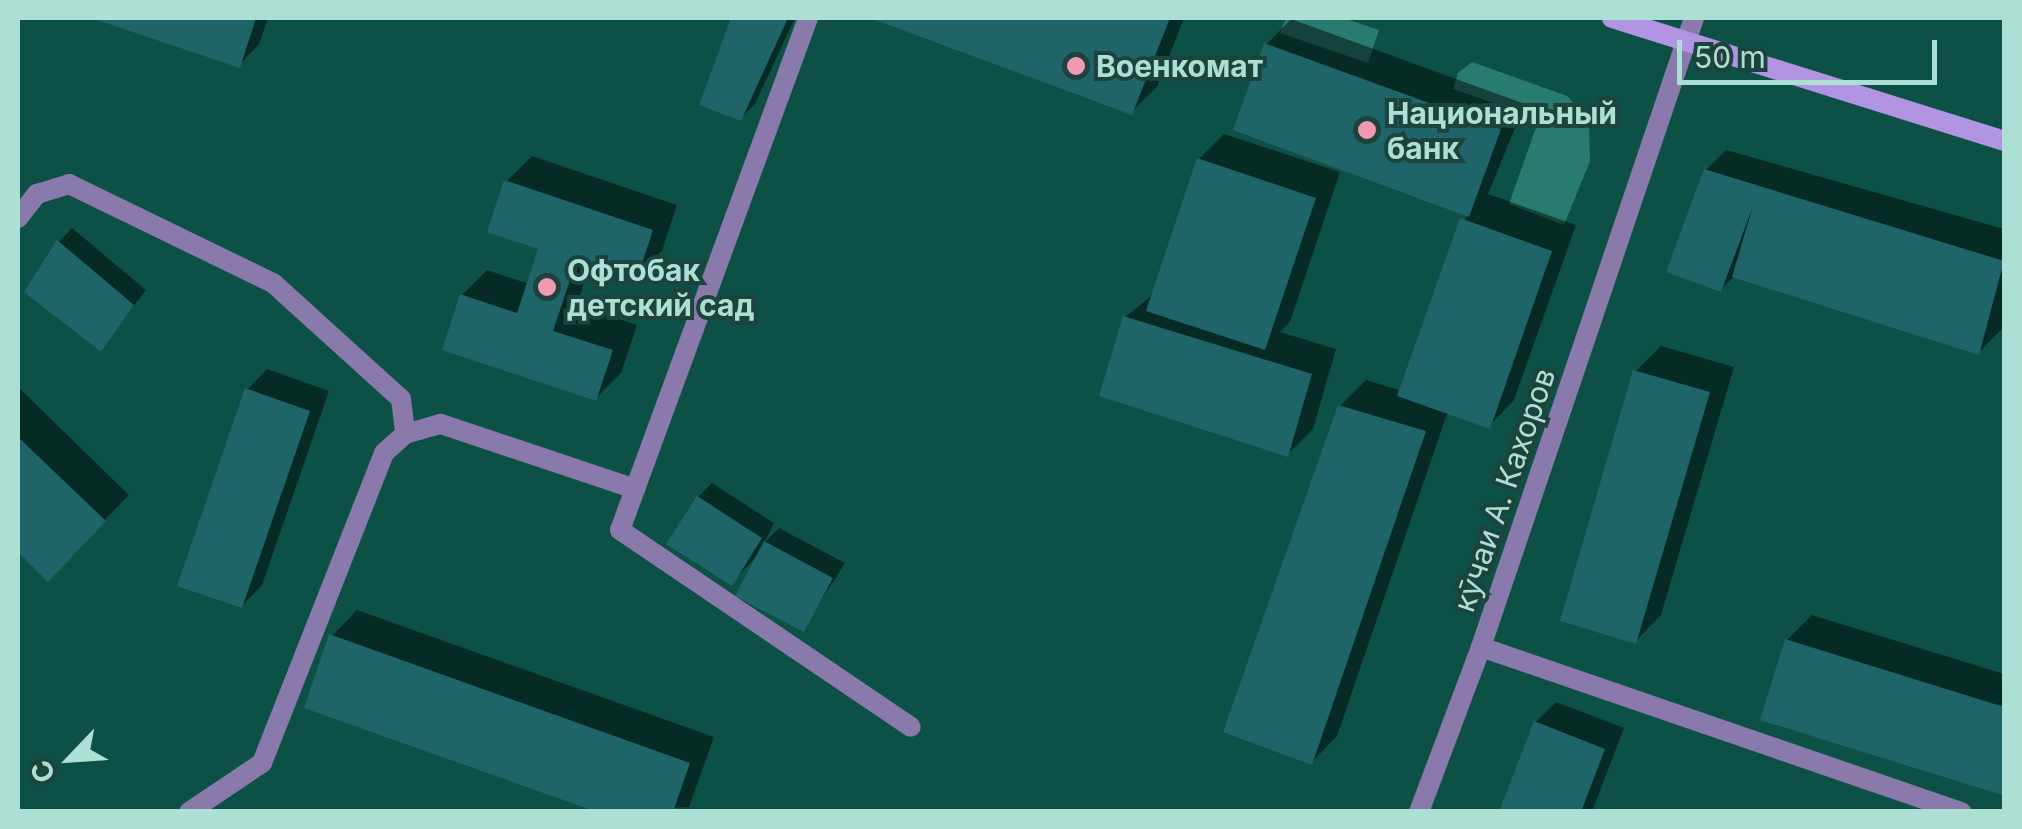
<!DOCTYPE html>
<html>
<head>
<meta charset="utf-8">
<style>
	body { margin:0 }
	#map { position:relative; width:2022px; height:829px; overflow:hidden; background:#0d5146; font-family:Inter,sans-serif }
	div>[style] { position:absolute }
	.green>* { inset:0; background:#287c6f }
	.shadow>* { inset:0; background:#0007 }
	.building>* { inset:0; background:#1f6468 }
	.street>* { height:20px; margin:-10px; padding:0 10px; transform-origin:10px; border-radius:10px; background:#8a79ab }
	.secondary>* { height:20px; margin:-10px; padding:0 10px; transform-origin:10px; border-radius:10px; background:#b195e3 }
	.dots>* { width:28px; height:28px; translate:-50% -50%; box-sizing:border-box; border:5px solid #1e423c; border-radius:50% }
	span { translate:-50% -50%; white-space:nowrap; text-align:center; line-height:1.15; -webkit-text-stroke:8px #1e423c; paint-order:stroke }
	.poi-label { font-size:30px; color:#ade0d5; font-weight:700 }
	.left { translate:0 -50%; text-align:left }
	.street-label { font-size:30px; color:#ade0d5 }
	.frame { position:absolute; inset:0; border:20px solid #ade0d5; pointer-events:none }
	.north { position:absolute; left:20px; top:709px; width:100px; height:100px; -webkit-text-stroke:8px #1e423c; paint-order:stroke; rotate:245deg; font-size:28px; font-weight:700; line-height:40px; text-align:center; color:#ade0d5 }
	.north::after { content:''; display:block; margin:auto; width:35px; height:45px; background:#ade0d5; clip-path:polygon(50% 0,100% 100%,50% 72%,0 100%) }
	.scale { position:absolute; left:1677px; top:40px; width:260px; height:45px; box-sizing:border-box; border:5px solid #ade0d5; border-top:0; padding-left:12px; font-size:30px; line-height:35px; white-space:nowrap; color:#ade0d5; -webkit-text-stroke:8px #1e423c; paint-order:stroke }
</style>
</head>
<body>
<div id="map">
	<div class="green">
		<div style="clip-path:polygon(1286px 18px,1343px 18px,1379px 30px,1368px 63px,1280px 33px)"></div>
		<div style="clip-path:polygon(1472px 62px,1567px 96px,1589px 120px,1590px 161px,1564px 225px,1509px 204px,1539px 119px,1453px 89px,1458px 73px)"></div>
	</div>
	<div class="shadow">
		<div style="clip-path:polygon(97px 18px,268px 18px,259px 44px,239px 65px)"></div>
		<div style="clip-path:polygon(736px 18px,795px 18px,755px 104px,741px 118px,726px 51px)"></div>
		<div style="clip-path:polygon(876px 18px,1184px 18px,1157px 87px,1131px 112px)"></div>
		<div style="clip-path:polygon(1291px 19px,1525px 104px,1488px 194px,1576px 225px,1514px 400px,1489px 426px,1448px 411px,1337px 736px,1312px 762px,1340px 406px,1366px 380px,1402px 391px,1468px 213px,1266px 45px)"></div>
		<div style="clip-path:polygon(1224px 134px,1340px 172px,1290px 322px,1280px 332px,1336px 349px,1313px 429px,1287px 455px,1125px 317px,1155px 293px,1199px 159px)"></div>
		<div style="clip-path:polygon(1726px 150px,2004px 229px,2004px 327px,1979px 352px,1735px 275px,1721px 289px,1706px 170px)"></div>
		<div style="clip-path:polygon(532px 156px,677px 205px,662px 251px,636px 276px,591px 261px,577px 305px,637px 325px,621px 373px,596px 398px,462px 295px,487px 270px,529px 284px,541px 248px,506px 182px)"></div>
		<div style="clip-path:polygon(72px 228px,146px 290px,101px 348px,59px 242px)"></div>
		<div style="clip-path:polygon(1661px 346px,1734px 367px,1661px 615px,1636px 641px,1636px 371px)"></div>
		<div style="clip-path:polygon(267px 369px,329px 391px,262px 585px,242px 606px,247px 390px)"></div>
		<div style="clip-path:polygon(18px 387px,129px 495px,48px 578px,18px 549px)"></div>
		<div style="clip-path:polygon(712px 483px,774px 523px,764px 543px,779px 528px,845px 563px,803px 629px,760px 553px,731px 583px,698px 497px)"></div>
		<div style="clip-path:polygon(357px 610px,714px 737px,689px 807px,604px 812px,332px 636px)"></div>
		<div style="clip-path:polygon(1812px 615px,2004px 674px,2004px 789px,1787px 640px)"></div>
		<div style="clip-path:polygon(1556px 702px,1624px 728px,1592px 812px,1501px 812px,1536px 722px)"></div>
	</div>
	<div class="building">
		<div style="clip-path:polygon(91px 18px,256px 18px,240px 68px)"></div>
		<div style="clip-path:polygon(731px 18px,788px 18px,741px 121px,699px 105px)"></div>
		<div style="clip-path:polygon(870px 18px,1170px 18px,1132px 115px)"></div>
		<div style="clip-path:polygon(1264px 43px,1501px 129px,1469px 217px,1233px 130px)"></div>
		<div style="clip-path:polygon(1197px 158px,1316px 198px,1265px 350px,1146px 311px)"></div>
		<div style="clip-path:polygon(1704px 169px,2004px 261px,1979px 355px,1732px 277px,1753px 206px,1721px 292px,1666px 272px)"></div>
		<div style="clip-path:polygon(504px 180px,653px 230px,637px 279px,577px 259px,553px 331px,613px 350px,596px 401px,442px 350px,460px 294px,517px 313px,538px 249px,487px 232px)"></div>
		<div style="clip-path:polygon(1460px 218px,1552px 251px,1490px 429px,1397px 396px)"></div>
		<div style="clip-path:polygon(57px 240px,134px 305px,101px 352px,24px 292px)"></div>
		<div style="clip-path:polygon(1123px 316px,1312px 374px,1288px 457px,1099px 396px)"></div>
		<div style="clip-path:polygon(1633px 370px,1710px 392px,1636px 644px,1560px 621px)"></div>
		<div style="clip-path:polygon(245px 388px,310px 411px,242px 608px,177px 586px)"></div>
		<div style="clip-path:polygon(1338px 405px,1426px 431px,1312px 765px,1223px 732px)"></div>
		<div style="clip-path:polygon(18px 437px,106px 521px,48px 582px,18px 552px)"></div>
		<div style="clip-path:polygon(697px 496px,762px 538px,732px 586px,666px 544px)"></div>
		<div style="clip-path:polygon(764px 541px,833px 578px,804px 632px,735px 596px)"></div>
		<div style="clip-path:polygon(329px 634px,690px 763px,673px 812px,597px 812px,304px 708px)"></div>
		<div style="clip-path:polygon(1785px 639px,2004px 707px,2002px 795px,1760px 720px)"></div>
		<div style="clip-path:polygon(1534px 721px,1605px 749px,1581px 812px,1499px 812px)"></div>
	</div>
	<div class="street">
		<div style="left:808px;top:18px;width:545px;rotate:110.16deg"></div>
		<div style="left:620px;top:530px;width:351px;rotate:34.1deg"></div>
		<div style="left:1694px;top:18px;width:664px;rotate:108.71deg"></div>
		<div style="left:1481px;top:647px;width:508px;rotate:18.97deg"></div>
		<div style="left:18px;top:218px;width:31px;rotate:-52deg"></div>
		<div style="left:37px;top:194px;width:34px;rotate:-17deg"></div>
		<div style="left:69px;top:184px;width:227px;rotate:25.9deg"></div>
		<div style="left:273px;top:283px;width:173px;rotate:42.2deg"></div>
		<div style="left:401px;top:399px;width:35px;rotate:83deg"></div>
		<div style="left:189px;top:812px;width:88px;rotate:-33.9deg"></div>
		<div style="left:262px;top:763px;width:333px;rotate:-68.5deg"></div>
		<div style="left:384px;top:453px;width:28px;rotate:-42deg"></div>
		<div style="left:405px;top:434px;width:37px;rotate:-16deg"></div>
		<div style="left:441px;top:424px;width:205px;rotate:18.5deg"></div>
		<div style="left:1419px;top:812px;width:176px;rotate:-69.4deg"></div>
	</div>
	<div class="secondary">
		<div style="left:1612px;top:18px;width:411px;rotate:17.4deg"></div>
	</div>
	<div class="dots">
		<div style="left:1076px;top:66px;background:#f09ab4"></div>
		<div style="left:1367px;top:130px;background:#f09ab4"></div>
		<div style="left:547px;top:287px;background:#f09ab4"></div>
	</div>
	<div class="poi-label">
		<span class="left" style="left:1096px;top:66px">Военкомат</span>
		<span class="left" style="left:1387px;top:130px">Национальный<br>банк</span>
		<span class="left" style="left:567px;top:287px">Офтобак<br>детский сад</span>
	</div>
	<div class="street-label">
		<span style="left:1504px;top:490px;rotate:-71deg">кӯчаи А. Кахоров</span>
	</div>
	<div class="frame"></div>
	<div class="north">С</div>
	<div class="scale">50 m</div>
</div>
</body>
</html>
